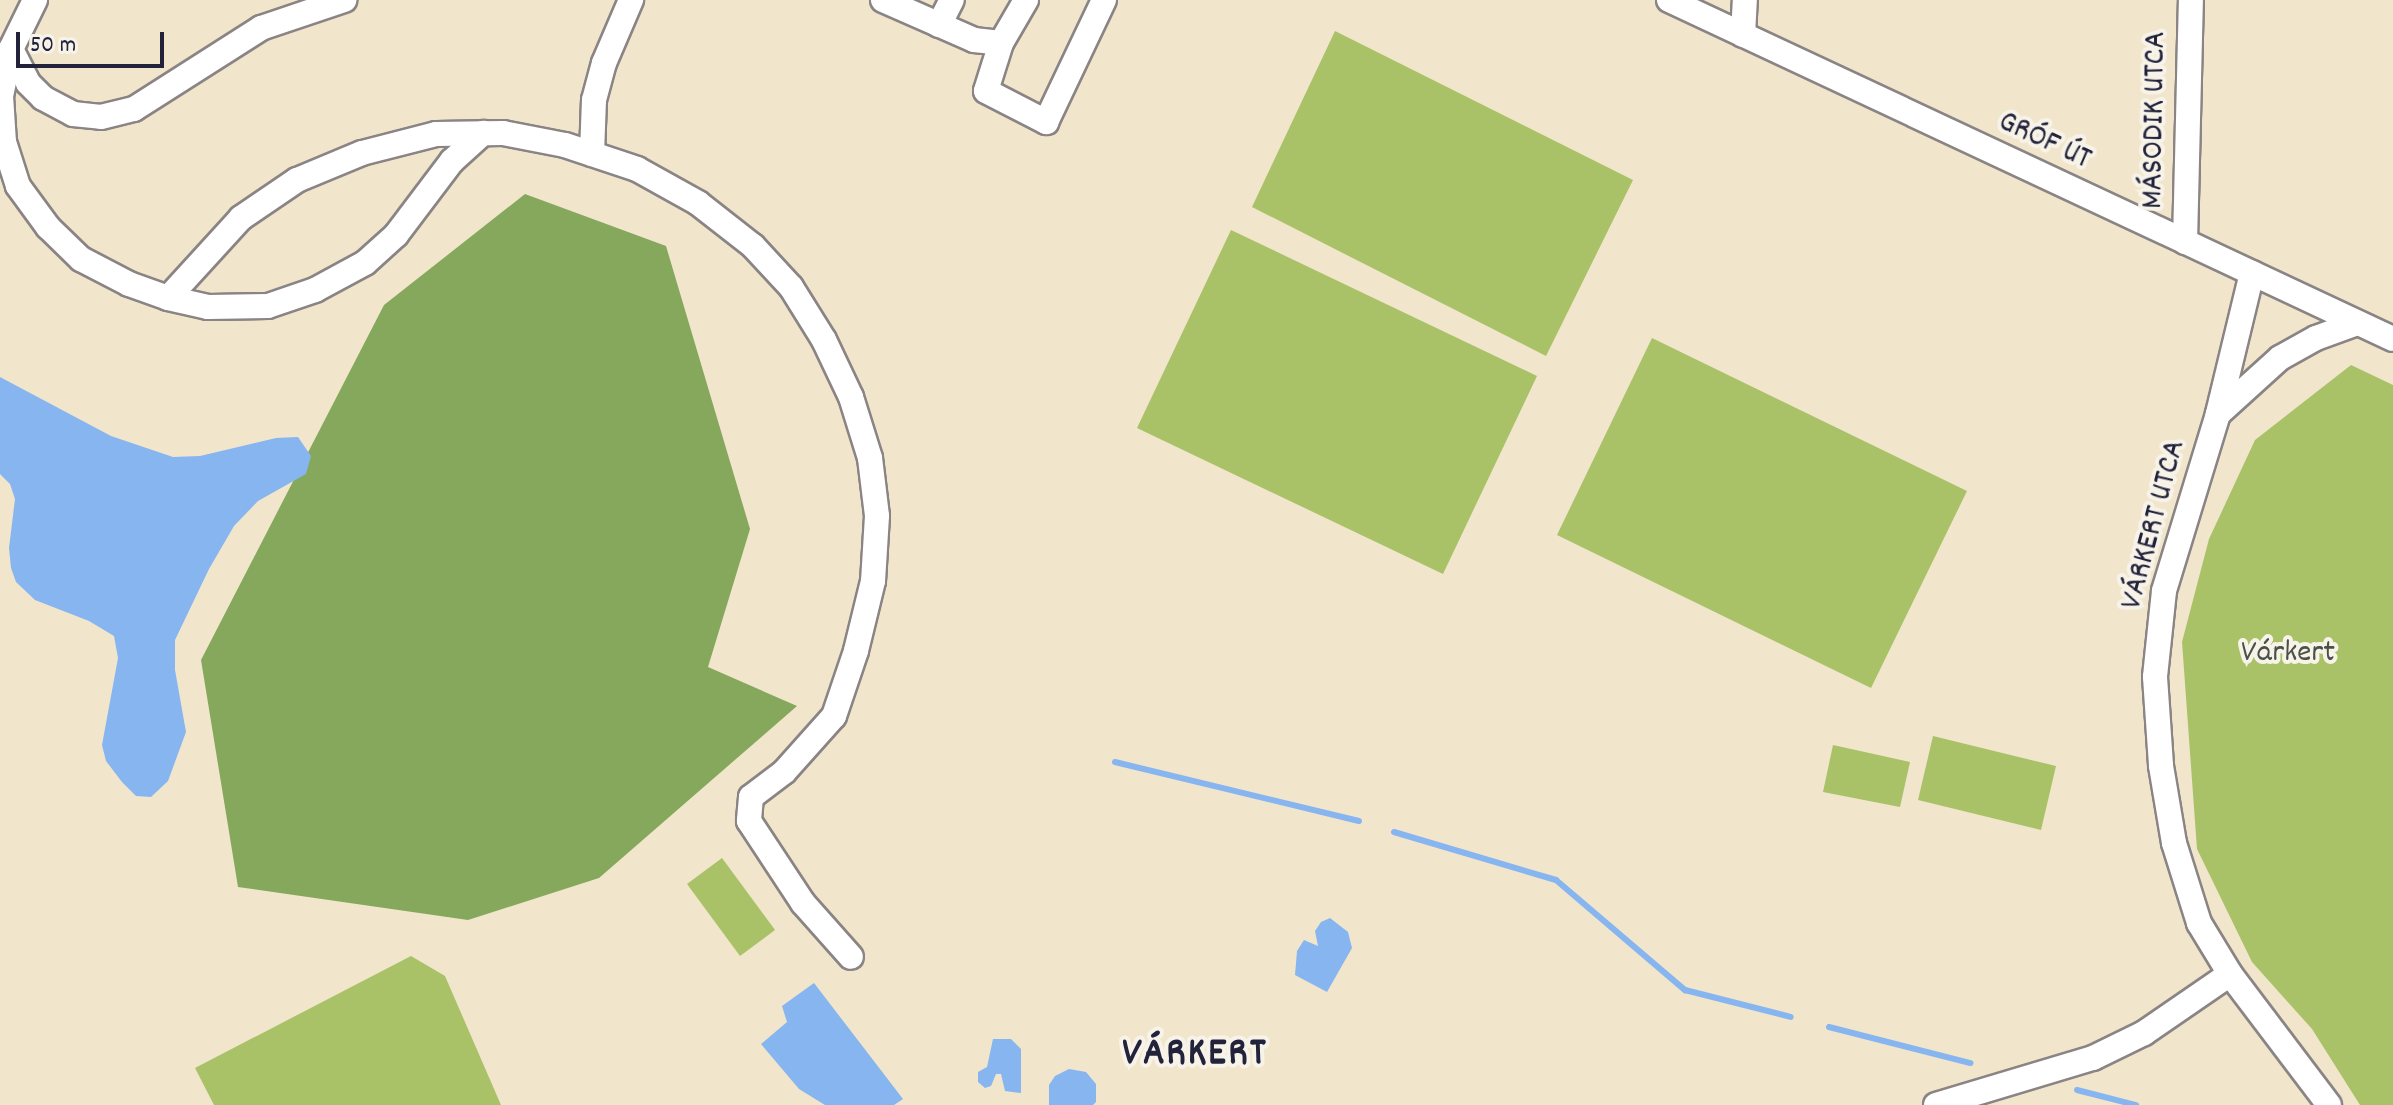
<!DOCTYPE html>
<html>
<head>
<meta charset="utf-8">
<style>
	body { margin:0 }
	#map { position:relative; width:2393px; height:1105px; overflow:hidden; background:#f1e5cc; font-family:Dekko,sans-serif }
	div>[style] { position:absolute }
	.green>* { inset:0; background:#a9c268 }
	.forest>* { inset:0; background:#86a85c }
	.water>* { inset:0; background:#86b5f0 }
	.stream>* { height:6px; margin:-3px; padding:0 3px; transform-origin:3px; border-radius:3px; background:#86b5f0 }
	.roads { filter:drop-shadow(2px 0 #8a8484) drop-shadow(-2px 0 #8a8484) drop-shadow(0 2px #8a8484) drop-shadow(0 -2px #8a8484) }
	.street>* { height:24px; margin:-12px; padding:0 12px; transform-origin:12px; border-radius:12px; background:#fff }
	span { translate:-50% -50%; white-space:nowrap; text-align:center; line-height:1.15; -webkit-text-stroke:8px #f7f3e8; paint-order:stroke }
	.street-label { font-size:32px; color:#22223b }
	.park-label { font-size:32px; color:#4a5248 }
	.district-label { font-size:40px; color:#22223b; font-weight:700; letter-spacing:2px }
	.scale { position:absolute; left:16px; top:32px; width:148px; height:36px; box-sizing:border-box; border:4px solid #22223b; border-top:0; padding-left:10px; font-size:24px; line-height:28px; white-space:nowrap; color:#22223b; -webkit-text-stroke:6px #f7f3e8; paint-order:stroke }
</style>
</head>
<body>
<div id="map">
	<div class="green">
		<div style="clip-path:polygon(1335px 31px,1633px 180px,1546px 356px,1252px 207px)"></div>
		<div style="clip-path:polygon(1231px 230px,1537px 376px,1443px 574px,1137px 428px)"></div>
		<div style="clip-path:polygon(1652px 338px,1967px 491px,1871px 688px,1557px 535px)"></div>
		<div style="clip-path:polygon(2351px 365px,2393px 385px,2393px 1105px,2360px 1105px,2312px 1029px,2252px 962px,2197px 849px,2182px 642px,2209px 539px,2255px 440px)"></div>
		<div style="clip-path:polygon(1933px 736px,2056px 766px,2041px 830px,1918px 800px)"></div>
		<div style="clip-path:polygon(1833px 745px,1910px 762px,1900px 807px,1823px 792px)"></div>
		<div style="clip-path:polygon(722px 858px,775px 930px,740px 956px,687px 884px)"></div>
		<div style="clip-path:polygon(411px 956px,445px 976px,501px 1105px,214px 1105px,195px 1068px)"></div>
	</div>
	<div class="forest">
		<div style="clip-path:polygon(525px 194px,666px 246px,750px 529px,708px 667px,797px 706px,599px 878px,468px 920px,238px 887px,201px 660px,384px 305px)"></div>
	</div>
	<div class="water">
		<div style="clip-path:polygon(0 377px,111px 436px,173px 457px,200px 456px,276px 438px,298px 437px,311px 456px,306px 474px,258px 501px,234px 526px,209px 569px,175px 640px,175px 670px,186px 732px,168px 781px,151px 797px,136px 796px,122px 782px,106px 761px,102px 745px,118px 658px,114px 636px,89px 621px,35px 600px,16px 582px,11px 568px,9px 548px,15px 499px,10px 484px,0 474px)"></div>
		<div style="clip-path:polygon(1330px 918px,1348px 932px,1352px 948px,1327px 992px,1295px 975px,1297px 951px,1304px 940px,1318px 946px,1315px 931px,1321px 922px)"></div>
		<div style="clip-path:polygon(814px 983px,903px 1099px,894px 1105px,825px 1105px,799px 1089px,761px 1044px,787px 1022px,782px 1006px)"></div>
		<div style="clip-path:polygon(993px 1039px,1011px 1039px,1021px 1049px,1021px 1093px,1005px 1091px,1001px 1074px,996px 1074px,991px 1086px,985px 1088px,978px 1082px,978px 1072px,987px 1067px)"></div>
		<div style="clip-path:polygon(1069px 1069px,1086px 1072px,1096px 1084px,1096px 1102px,1093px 1105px,1049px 1105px,1049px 1085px,1055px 1076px)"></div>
	</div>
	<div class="stream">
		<div style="left:1115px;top:762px;width:251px;rotate:13.6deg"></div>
		<div style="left:1394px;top:832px;width:169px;rotate:16.5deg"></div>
		<div style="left:1556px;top:880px;width:170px;rotate:40.5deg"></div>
		<div style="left:1685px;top:990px;width:109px;rotate:14.3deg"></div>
		<div style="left:1829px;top:1027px;width:146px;rotate:14.3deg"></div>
		<div style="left:2077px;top:1090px;width:61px;rotate:14.3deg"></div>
	</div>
	<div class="roads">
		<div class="street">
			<div style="left:35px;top:0;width:55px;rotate:116.1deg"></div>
			<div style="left:11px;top:49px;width:48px;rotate:102deg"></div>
			<div style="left:1px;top:96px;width:46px;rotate:86.3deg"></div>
			<div style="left:4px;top:142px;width:46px;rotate:72.3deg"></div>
			<div style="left:18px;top:186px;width:51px;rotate:53.8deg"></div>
			<div style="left:48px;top:227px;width:46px;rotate:44.1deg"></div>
			<div style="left:81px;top:259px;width:54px;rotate:27.5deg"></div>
			<div style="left:129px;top:284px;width:41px;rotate:19.7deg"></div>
			<div style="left:168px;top:298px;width:41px;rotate:12.7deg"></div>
			<div style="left:208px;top:307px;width:60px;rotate:-1deg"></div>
			<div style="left:268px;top:306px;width:50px;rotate:-18.8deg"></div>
			<div style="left:315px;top:290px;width:57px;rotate:-28.4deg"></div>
			<div style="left:365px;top:263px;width:42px;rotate:-42.1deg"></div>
			<div style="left:396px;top:235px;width:93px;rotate:-52.9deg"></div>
			<div style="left:452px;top:161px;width:42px;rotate:-42.1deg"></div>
			<div style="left:883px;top:0;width:99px;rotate:23.7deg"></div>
			<div style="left:974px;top:40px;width:27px;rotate:6deg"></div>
			<div style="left:1026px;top:0;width:50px;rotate:120.2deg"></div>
			<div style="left:1001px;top:43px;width:50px;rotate:107.4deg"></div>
			<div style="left:986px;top:91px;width:68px;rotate:27.3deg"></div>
			<div style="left:1046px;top:122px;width:135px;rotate:-64.6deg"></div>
			<div style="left:1669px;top:0;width:799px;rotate:25.09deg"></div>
			<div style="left:939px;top:25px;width:28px;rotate:-63deg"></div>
			<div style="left:1743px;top:35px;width:35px;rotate:-87deg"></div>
			<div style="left:11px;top:49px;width:38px;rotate:63deg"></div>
			<div style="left:28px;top:83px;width:21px;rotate:45deg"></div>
			<div style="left:43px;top:98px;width:34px;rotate:28deg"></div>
			<div style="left:73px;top:114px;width:28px;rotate:6deg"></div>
			<div style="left:101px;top:117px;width:34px;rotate:-14deg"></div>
			<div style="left:134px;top:109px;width:151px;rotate:-32.5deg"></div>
			<div style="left:261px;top:28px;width:88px;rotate:-18.6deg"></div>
			<div style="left:592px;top:154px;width:54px;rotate:-87.9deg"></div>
			<div style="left:594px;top:100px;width:38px;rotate:-75deg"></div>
			<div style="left:604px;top:63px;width:69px;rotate:-66.8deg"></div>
			<div style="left:2185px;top:242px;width:242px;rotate:-88.6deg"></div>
			<div style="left:2252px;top:273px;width:145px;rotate:103.6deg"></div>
			<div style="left:2218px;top:414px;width:185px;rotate:107deg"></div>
			<div style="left:2164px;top:591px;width:86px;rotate:96deg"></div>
			<div style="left:2155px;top:677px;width:89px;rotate:86.1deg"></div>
			<div style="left:2161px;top:766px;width:78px;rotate:80.4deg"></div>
			<div style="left:2174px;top:843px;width:84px;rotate:72.6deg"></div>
			<div style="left:2199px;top:923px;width:60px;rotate:58.7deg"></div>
			<div style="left:2230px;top:974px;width:164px;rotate:52.9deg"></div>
			<div style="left:168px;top:298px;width:108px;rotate:-47.6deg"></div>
			<div style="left:241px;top:218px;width:68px;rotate:-34.2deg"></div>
			<div style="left:297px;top:180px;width:70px;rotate:-22.6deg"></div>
			<div style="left:362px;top:153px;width:76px;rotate:-14.4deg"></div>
			<div style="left:436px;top:134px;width:67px;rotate:-0.9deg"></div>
			<div style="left:503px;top:133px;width:63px;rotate:11deg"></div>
			<div style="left:565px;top:145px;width:76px;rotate:18.4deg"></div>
			<div style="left:637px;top:169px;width:70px;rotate:29.1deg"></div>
			<div style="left:698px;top:203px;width:70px;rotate:38deg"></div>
			<div style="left:753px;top:246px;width:56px;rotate:47.2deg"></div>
			<div style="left:791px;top:287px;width:62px;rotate:58.1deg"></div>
			<div style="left:824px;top:340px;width:63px;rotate:64.7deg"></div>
			<div style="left:851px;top:397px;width:64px;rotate:72.7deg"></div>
			<div style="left:870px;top:458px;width:58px;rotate:83.1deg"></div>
			<div style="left:877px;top:516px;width:65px;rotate:93.5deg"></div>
			<div style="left:873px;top:581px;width:72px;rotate:103.7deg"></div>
			<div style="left:856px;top:651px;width:69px;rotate:108.7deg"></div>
			<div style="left:834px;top:716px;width:75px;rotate:131.8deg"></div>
			<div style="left:784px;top:772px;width:41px;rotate:142.9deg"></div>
			<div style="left:751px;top:797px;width:24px;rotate:95deg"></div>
			<div style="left:749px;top:821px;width:98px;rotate:56.6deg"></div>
			<div style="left:803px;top:903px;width:72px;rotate:48.4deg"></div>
			<div style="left:2218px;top:414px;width:84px;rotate:-42.1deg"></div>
			<div style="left:2280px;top:358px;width:41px;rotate:-29.1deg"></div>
			<div style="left:2316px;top:338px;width:44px;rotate:-20.1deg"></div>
			<div style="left:1936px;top:1105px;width:164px;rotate:-16.7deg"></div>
			<div style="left:2093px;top:1058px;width:57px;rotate:-26.1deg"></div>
			<div style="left:2144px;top:1033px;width:104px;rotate:-34.5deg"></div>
		</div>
	</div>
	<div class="street-label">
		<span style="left:2156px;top:120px;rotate:-89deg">MÁSODIK UTCA</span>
		<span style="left:2044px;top:142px;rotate:25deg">GRÓF ÚT</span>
		<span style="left:2155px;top:525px;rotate:-75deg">VÁRKERT UTCA</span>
	</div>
	<div class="park-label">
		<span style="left:2288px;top:654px">Várkert</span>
	</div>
	<div class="district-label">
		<span style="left:1195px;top:1056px">VÁRKERT</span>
	</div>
	<div class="scale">50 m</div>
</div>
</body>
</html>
